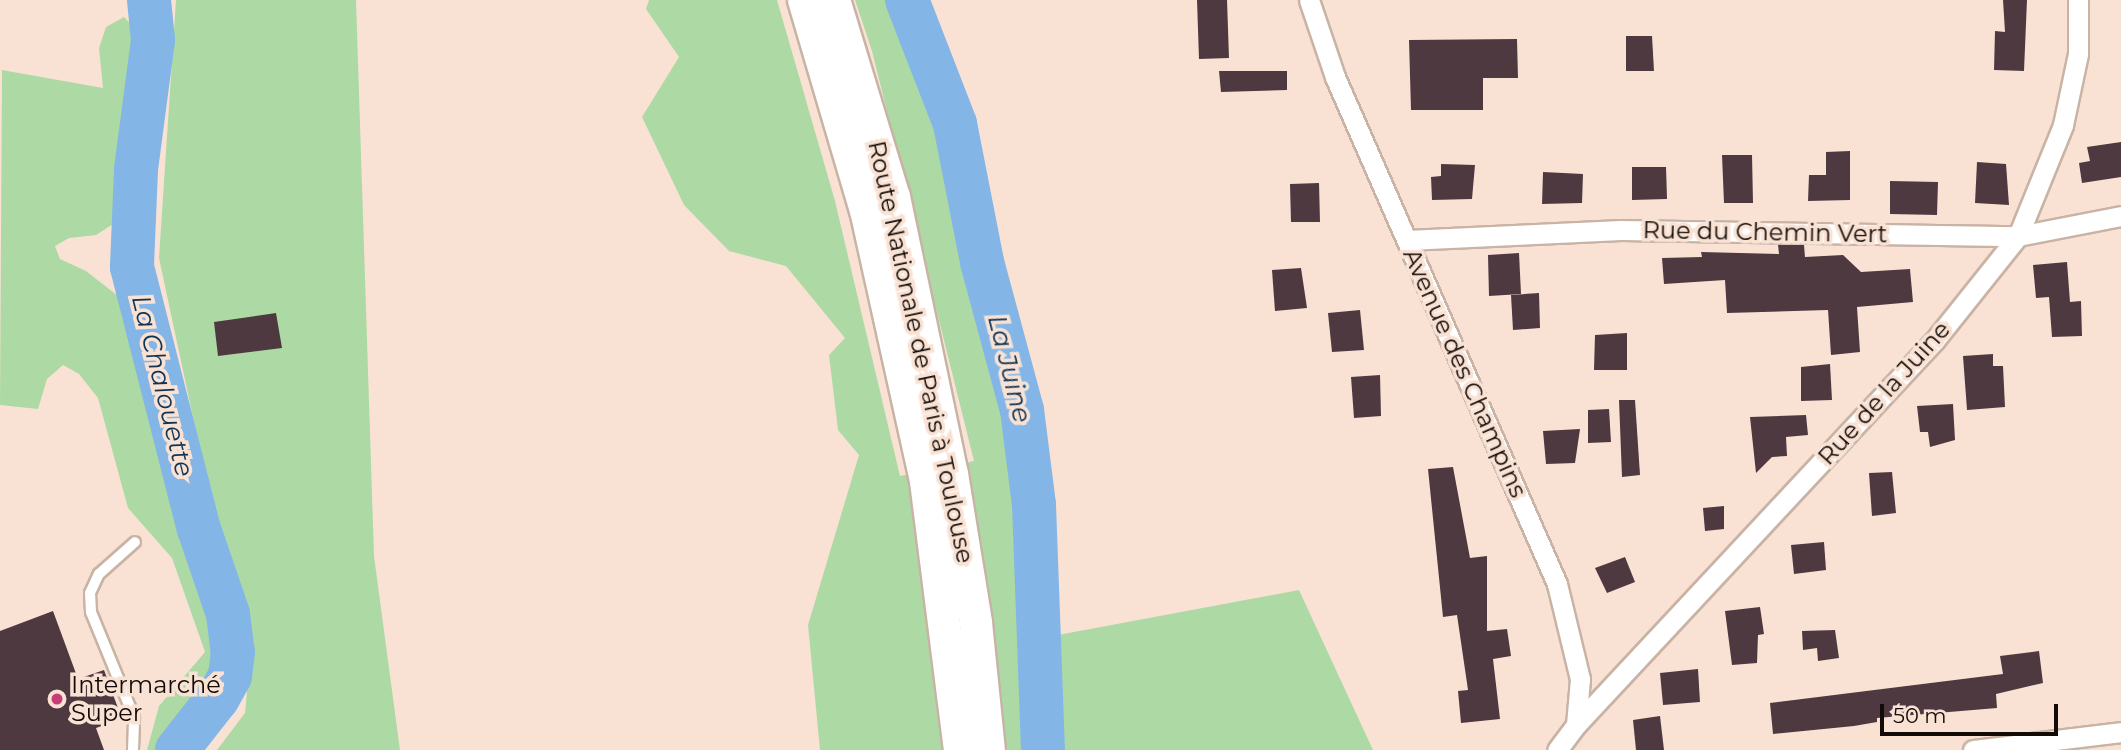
<!DOCTYPE html>
<html>
<head>
<meta charset="utf-8">
<style>
	body { margin:0 }
	#map { position:relative; width:2121px; height:750px; overflow:hidden; background:#f9e2d4; font-family:Montserrat,sans-serif }
	div>[style] { position:absolute }
	.green>* { inset:0; background:#addaa4 }
	.river>* { height:44px; margin:-22px; padding:0 22px; transform-origin:22px; border-radius:22px; background:#83b6e6 }
	.building>* { inset:0; background:#4e3941 }
	.roads { filter:drop-shadow(2px 0 #c8b3a5) drop-shadow(-2px 0 #c8b3a5) drop-shadow(0 2px #c8b3a5) drop-shadow(0 -2px #c8b3a5) }
	.lane>* { height:10px; margin:-5px; padding:0 5px; transform-origin:5px; border-radius:5px; background:#fff }
	.street>* { height:19px; margin:-9.5px; padding:0 9.5px; transform-origin:9.5px; border-radius:9.5px; background:#fff }
	.primary>* { height:32px; margin:-16px; padding:0 16px; transform-origin:16px; border-radius:16px; background:#fff }
	.dots>* { width:19px; height:19px; translate:-50% -50%; box-sizing:border-box; border:4px solid #f9e2d4; border-radius:50% }
	span { translate:-50% -50%; white-space:nowrap; text-align:center; line-height:1.15; -webkit-text-stroke:7px #f9e2d4; paint-order:stroke }
	.street-label { font-size:24px; color:#120b07 }
	.poi-label { font-size:24px; color:#120b07 }
	.left { translate:0 -50%; text-align:left }
	.water-label { font-size:26px; color:#0f3555; font-style:italic }
	.scale { position:absolute; left:1880px; top:704px; width:178px; height:32px; box-sizing:border-box; border:4px solid #120b07; border-top:0; padding-left:9px; font-size:21px; line-height:24px; white-space:nowrap; color:#120b07; -webkit-text-stroke:5px #f9e2d4; paint-order:stroke }
</style>
</head>
<body>
<div id="map">
	<div class="green">
		<div style="clip-path:polygon(176px 0,356px 0,374px 556px,400px 750px,217px 750px,245px 713px,252px 637px,220px 544px,159px 258px)"></div>
		<div style="clip-path:polygon(649px 0,777px 0,835px 201px,900px 476px,974px 461px,872px 51px,855px 0,926px 0,972px 135px,1040px 449px,1058px 635px,1299px 590px,1373px 750px,820px 750px,808px 625px,859px 455px,838px 430px,829px 355px,845px 338px,786px 266px,729px 251px,684px 205px,642px 117px,679px 57px,646px 9px)"></div>
		<div style="clip-path:polygon(124px 17px,147px 41px,140px 91px,126px 114px,118px 221px,96px 235px,69px 238px,55px 246px,60px 259px,86px 271px,127px 303px,173px 482px,226px 658px,218px 685px,173px 750px,147px 750px,159px 706px,205px 652px,172px 558px,128px 508px,98px 398px,79px 374px,63px 365px,47px 379px,38px 409px,0 405px,2px 70px,103px 88px,99px 48px,106px 27px)"></div>
	</div>
	<div class="river">
		<div style="left:149px;top:0;width:40px;rotate:84.3deg"></div>
		<div style="left:153px;top:40px;width:131px;rotate:97.5deg"></div>
		<div style="left:136px;top:170px;width:97px;rotate:92.4deg"></div>
		<div style="left:132px;top:267px;width:270px;rotate:75.7deg"></div>
		<div style="left:199px;top:529px;width:90px;rotate:71.2deg"></div>
		<div style="left:228px;top:614px;width:38px;rotate:83deg"></div>
		<div style="left:233px;top:652px;width:24px;rotate:97deg"></div>
		<div style="left:230px;top:676px;width:26px;rotate:119deg"></div>
		<div style="left:217px;top:699px;width:65px;rotate:128.1deg"></div>
		<div style="left:907px;top:0;width:133px;rotate:68.8deg"></div>
		<div style="left:955px;top:124px;width:141px;rotate:78.9deg"></div>
		<div style="left:982px;top:262px;width:153px;rotate:74.9deg"></div>
		<div style="left:1022px;top:410px;width:96px;rotate:82.8deg"></div>
		<div style="left:1034px;top:505px;width:245px;rotate:87.9deg"></div>
	</div>
	<div class="building">
		<div style="clip-path:polygon(1197px 0,1227px 0,1229px 58px,1199px 59px)"></div>
		<div style="clip-path:polygon(2003px 0,2027px 0,2024px 71px,1994px 70px,1995px 31px,2005px 32px)"></div>
		<div style="clip-path:polygon(1626px 36px,1652px 36px,1654px 71px,1626px 71px)"></div>
		<div style="clip-path:polygon(1517px 39px,1518px 78px,1483px 78px,1483px 110px,1411px 110px,1409px 40px)"></div>
		<div style="clip-path:polygon(1219px 71px,1287px 71px,1287px 90px,1221px 92px)"></div>
		<div style="clip-path:polygon(2121px 142px,2121px 177px,2082px 183px,2079px 163px,2090px 161px,2087px 147px)"></div>
		<div style="clip-path:polygon(1850px 151px,1850px 200px,1808px 201px,1809px 175px,1826px 175px,1826px 152px)"></div>
		<div style="clip-path:polygon(1722px 155px,1752px 155px,1753px 203px,1724px 203px)"></div>
		<div style="clip-path:polygon(1977px 162px,2006px 164px,2009px 205px,1975px 203px)"></div>
		<div style="clip-path:polygon(1441px 164px,1475px 165px,1472px 199px,1432px 200px,1431px 177px,1441px 176px)"></div>
		<div style="clip-path:polygon(1632px 167px,1666px 167px,1667px 199px,1632px 200px)"></div>
		<div style="clip-path:polygon(1543px 172px,1583px 174px,1582px 203px,1542px 204px)"></div>
		<div style="clip-path:polygon(1890px 181px,1938px 182px,1937px 215px,1890px 214px)"></div>
		<div style="clip-path:polygon(1319px 183px,1320px 222px,1291px 222px,1290px 184px)"></div>
		<div style="clip-path:polygon(1778px 245px,1804px 245px,1805px 257px,1843px 255px,1861px 272px,1910px 269px,1913px 302px,1857px 307px,1860px 352px,1831px 355px,1828px 310px,1727px 313px,1725px 280px,1664px 284px,1662px 258px,1702px 257px,1701px 252px,1779px 254px)"></div>
		<div style="clip-path:polygon(1519px 253px,1521px 294px,1489px 296px,1488px 255px)"></div>
		<div style="clip-path:polygon(2067px 262px,2070px 302px,2081px 301px,2082px 336px,2052px 337px,2049px 297px,2036px 298px,2033px 265px)"></div>
		<div style="clip-path:polygon(1301px 268px,1307px 308px,1275px 311px,1272px 270px)"></div>
		<div style="clip-path:polygon(1539px 293px,1540px 328px,1513px 330px,1511px 295px)"></div>
		<div style="clip-path:polygon(1360px 310px,1364px 350px,1332px 352px,1328px 313px)"></div>
		<div style="clip-path:polygon(276px 313px,282px 348px,218px 356px,214px 322px)"></div>
		<div style="clip-path:polygon(1627px 333px,1627px 370px,1594px 370px,1595px 335px)"></div>
		<div style="clip-path:polygon(1993px 354px,1993px 366px,2003px 366px,2005px 407px,1967px 410px,1963px 356px)"></div>
		<div style="clip-path:polygon(1830px 364px,1832px 400px,1801px 401px,1801px 367px)"></div>
		<div style="clip-path:polygon(1380px 375px,1381px 416px,1354px 418px,1351px 377px)"></div>
		<div style="clip-path:polygon(1619px 400px,1635px 400px,1640px 475px,1622px 477px)"></div>
		<div style="clip-path:polygon(1953px 404px,1955px 440px,1930px 447px,1928px 432px,1920px 432px,1917px 406px)"></div>
		<div style="clip-path:polygon(1609px 409px,1611px 442px,1588px 443px,1588px 410px)"></div>
		<div style="clip-path:polygon(1806px 415px,1808px 435px,1786px 437px,1787px 456px,1772px 457px,1756px 473px,1750px 417px)"></div>
		<div style="clip-path:polygon(1580px 429px,1575px 463px,1546px 464px,1543px 431px)"></div>
		<div style="clip-path:polygon(1453px 467px,1470px 558px,1487px 556px,1487px 631px,1507px 629px,1511px 656px,1493px 659px,1500px 719px,1461px 723px,1458px 691px,1468px 690px,1457px 615px,1443px 617px,1428px 469px)"></div>
		<div style="clip-path:polygon(1892px 472px,1896px 513px,1872px 516px,1869px 473px)"></div>
		<div style="clip-path:polygon(1724px 506px,1724px 529px,1705px 531px,1703px 508px)"></div>
		<div style="clip-path:polygon(1824px 542px,1826px 570px,1794px 574px,1791px 545px)"></div>
		<div style="clip-path:polygon(1625px 557px,1635px 582px,1607px 593px,1595px 568px)"></div>
		<div style="clip-path:polygon(1760px 607px,1764px 634px,1758px 635px,1757px 663px,1732px 665px,1725px 611px)"></div>
		<div style="clip-path:polygon(53px 611px,78px 679px,104px 670px,122px 719px,96px 728px,104px 750px,0 750px,0 631px)"></div>
		<div style="clip-path:polygon(1835px 630px,1839px 658px,1818px 661px,1817px 648px,1803px 650px,1802px 631px)"></div>
		<div style="clip-path:polygon(2039px 651px,2043px 683px,1996px 694px,1997px 708px,1877px 718px,1877px 722px,1854px 726px,1773px 734px,1770px 703px,2003px 674px,2000px 656px)"></div>
		<div style="clip-path:polygon(1698px 669px,1700px 702px,1663px 705px,1660px 673px)"></div>
		<div style="clip-path:polygon(1660px 716px,1664px 750px,1636px 750px,1633px 720px)"></div>
	</div>
	<div class="roads">
		<div class="lane">
			<div style="left:133px;top:750px;width:33px;rotate:-88deg"></div>
			<div style="left:134px;top:717px;width:113px;rotate:-112.3deg"></div>
			<div style="left:91px;top:612px;width:19px;rotate:-93deg"></div>
			<div style="left:90px;top:593px;width:21px;rotate:-65deg"></div>
			<div style="left:99px;top:574px;width:48px;rotate:-41.6deg"></div>
		</div>
		<div class="street">
			<div style="left:1309px;top:0;width:81px;rotate:71.3deg"></div>
			<div style="left:1335px;top:77px;width:553px;rotate:66.35deg"></div>
			<div style="left:1557px;top:584px;width:98px;rotate:76.4deg"></div>
			<div style="left:1580px;top:679px;width:46px;rotate:95deg"></div>
			<div style="left:1576px;top:725px;width:31px;rotate:127deg"></div>
			<div style="left:1407px;top:240px;width:214px;rotate:-2.7deg"></div>
			<div style="left:1621px;top:230px;width:397px;rotate:0.9deg"></div>
			<div style="left:2018px;top:236px;width:105px;rotate:-11deg"></div>
			<div style="left:1576px;top:725px;width:526px;rotate:-47deg"></div>
			<div style="left:1935px;top:340px;width:133px;rotate:-51.4deg"></div>
			<div style="left:2018px;top:236px;width:120px;rotate:-67.9deg"></div>
			<div style="left:2063px;top:125px;width:73px;rotate:-78.1deg"></div>
			<div style="left:2078px;top:54px;width:54px;rotate:-90deg"></div>
			<div style="left:1973px;top:750px;width:149px;rotate:-6.9deg"></div>
		</div>
		<div class="primary">
			<div style="left:804px;top:0;width:219px;rotate:73.6deg"></div>
			<div style="left:866px;top:210px;width:278px;rotate:77.5deg"></div>
			<div style="left:926px;top:481px;width:271px;rotate:82.8deg"></div>
			<div style="left:834px;top:0;width:206px;rotate:73.1deg"></div>
			<div style="left:894px;top:197px;width:283px;rotate:78.2deg"></div>
			<div style="left:952px;top:474px;width:151px;rotate:80.8deg"></div>
			<div style="left:976px;top:623px;width:128px;rotate:84.2deg"></div>
		</div>
	</div>
	<div class="dots">
		<div style="left:57px;top:699px;background:#c73d77"></div>
	</div>
	<div class="street-label">
		<span style="left:1765px;top:232px;rotate:1deg">Rue du Chemin Vert</span>
		<span style="left:921px;top:352px;rotate:78deg">Route Nationale de Paris à Toulouse</span>
		<span style="left:1465px;top:373px;rotate:66deg">Avenue des Champins</span>
		<span style="left:1884px;top:393px;rotate:-48deg">Rue de la Juine</span>
	</div>
	<div class="poi-label">
		<span class="left" style="left:71px;top:699px">Intermarché<br>Super</span>
	</div>
	<div class="water-label">
		<span style="left:1009px;top:369px;rotate:76deg">La Juine</span>
		<span style="left:162px;top:386px;rotate:76deg">La Chalouette</span>
	</div>
	<div class="scale">50 m</div>
</div>
</body>
</html>
